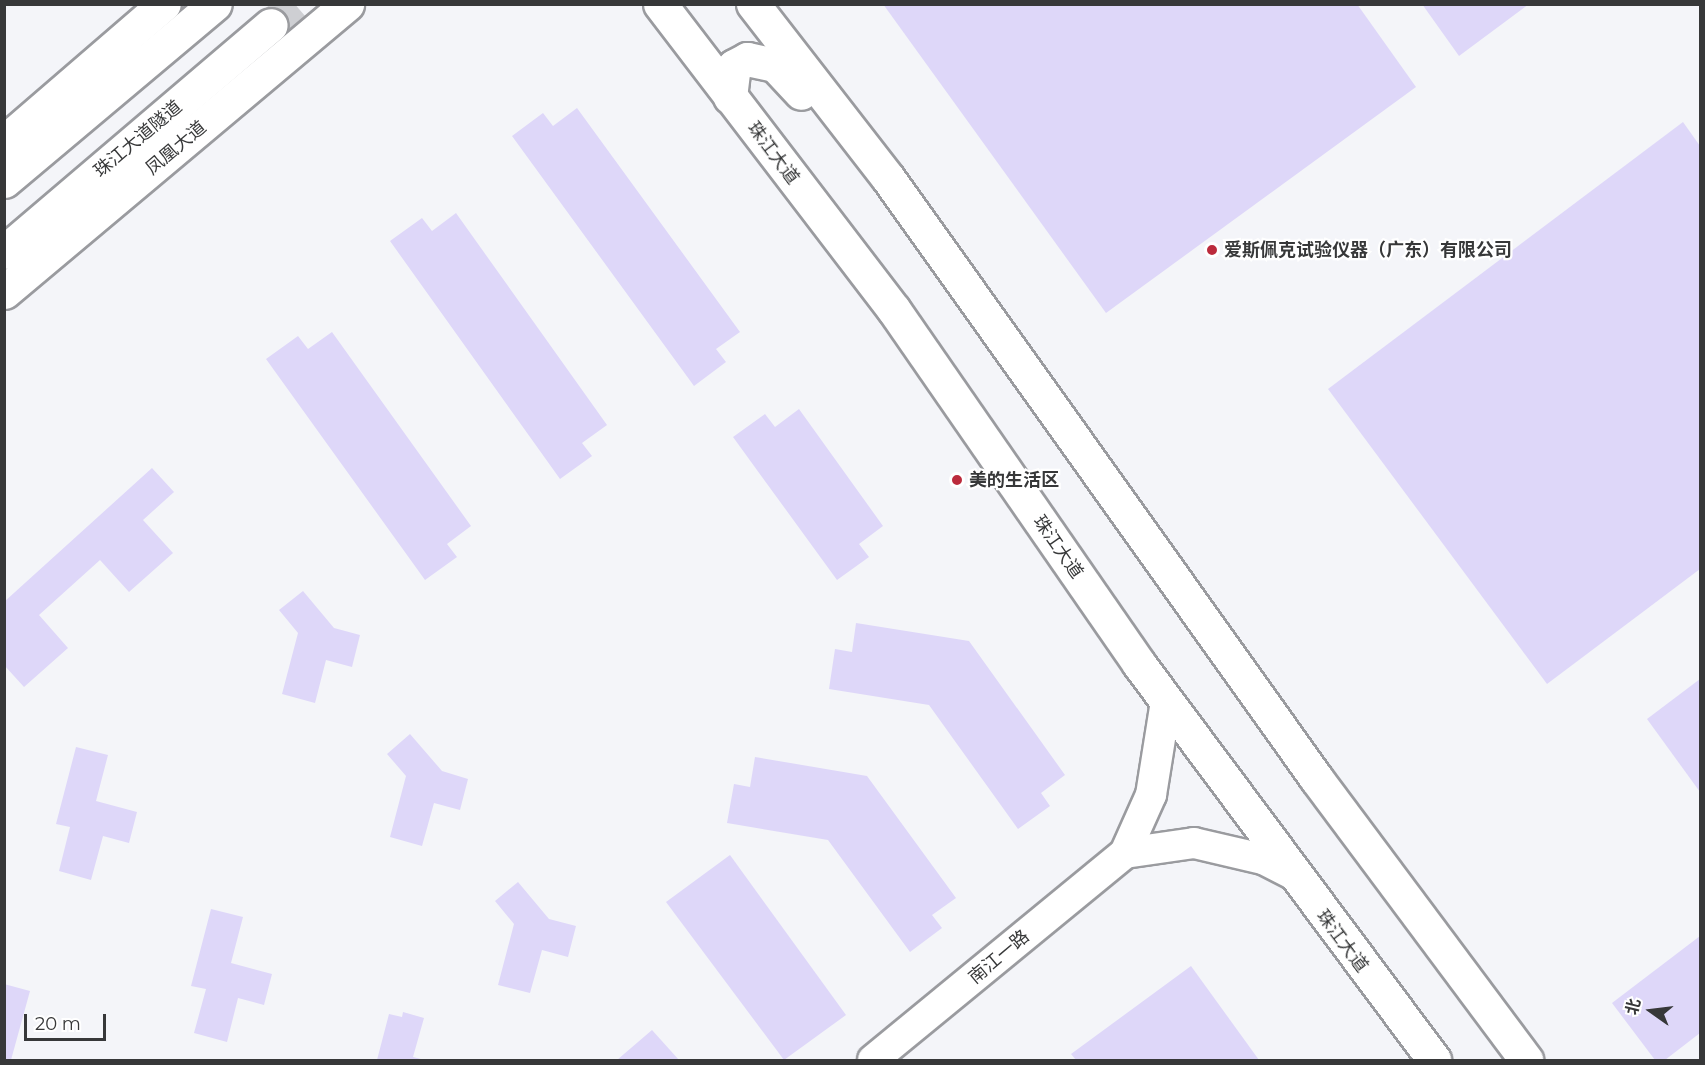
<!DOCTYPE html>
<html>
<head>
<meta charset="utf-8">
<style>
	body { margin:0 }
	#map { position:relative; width:1705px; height:1065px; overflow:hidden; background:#f4f5f9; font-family:Montserrat,"Noto Sans SC",sans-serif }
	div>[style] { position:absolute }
	.building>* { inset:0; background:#ded7f9 }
	.primary-tunnel>* { height:33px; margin-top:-16.5px; transform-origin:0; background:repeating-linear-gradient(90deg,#cecfd3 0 33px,transparent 0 49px) }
	.roads { filter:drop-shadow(2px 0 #9a9b9f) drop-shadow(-2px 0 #9a9b9f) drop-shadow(0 2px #9a9b9f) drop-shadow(0 -2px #9a9b9f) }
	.street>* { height:30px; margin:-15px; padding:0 15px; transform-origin:15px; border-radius:15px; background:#fff }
	.primary>* { height:33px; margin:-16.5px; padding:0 16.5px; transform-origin:16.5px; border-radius:16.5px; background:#fff }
	.dots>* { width:16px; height:16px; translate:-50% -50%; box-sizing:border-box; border:3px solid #fff; border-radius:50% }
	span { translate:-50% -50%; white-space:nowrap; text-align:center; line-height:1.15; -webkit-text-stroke:4.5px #fff; paint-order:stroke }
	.street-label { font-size:18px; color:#373839 }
	.poi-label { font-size:18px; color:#373839; font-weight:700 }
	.left { translate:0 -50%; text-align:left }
	.frame { position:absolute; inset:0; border:6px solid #373839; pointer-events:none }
	.north { position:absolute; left:1621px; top:981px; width:60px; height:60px; -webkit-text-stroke:4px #fff; paint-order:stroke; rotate:284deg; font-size:16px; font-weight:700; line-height:24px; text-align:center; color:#373839 }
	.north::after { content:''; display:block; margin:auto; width:21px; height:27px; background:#373839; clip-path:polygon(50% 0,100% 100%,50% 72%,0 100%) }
	.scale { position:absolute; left:24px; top:1014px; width:82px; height:27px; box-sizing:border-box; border:3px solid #373839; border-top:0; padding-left:8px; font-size:18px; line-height:21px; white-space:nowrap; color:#373839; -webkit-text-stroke:4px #fff; paint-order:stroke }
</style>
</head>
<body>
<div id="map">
	<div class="building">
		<div style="clip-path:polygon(883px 4px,1357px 4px,1416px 87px,1106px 313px)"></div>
		<div style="clip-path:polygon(1422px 4px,1529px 4px,1459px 56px)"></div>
		<div style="clip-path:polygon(577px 108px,740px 332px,716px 349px,726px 362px,694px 386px,512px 136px,543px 113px,553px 126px)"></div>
		<div style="clip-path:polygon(1683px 122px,1700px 146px,1700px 569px,1547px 684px,1328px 389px)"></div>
		<div style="clip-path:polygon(456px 213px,607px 425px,582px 443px,592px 456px,560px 479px,390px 241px,422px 218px,432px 231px)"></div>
		<div style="clip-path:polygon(332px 332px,471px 526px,447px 544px,457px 557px,425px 580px,266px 359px,298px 336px,308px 349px)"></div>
		<div style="clip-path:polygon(799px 409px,883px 526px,859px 544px,869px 557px,837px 580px,733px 437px,765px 414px,775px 427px)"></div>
		<div style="clip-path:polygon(152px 468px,174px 492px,143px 520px,173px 553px,129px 592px,100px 560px,39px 615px,68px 648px,24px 687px,4px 665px,4px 602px)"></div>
		<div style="clip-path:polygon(303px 591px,334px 628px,360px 635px,352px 667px,326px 660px,315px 703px,282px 694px,298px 633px,279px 610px)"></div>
		<div style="clip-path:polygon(856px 623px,969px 641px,1065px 775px,1041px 793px,1050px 806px,1018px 829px,929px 705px,829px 689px,835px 649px,852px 652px)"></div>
		<div style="clip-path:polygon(1700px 679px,1700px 792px,1647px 719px)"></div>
		<div style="clip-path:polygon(410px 734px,442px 771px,468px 779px,460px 810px,434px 803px,422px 846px,390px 837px,406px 776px,387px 754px)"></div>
		<div style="clip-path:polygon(76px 747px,108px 755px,96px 801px,137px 812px,129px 843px,103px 836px,91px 880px,59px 871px,70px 827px,56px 824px)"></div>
		<div style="clip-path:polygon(755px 757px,867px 776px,956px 898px,932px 915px,942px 928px,910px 952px,828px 840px,727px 823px,734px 784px,750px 787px)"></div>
		<div style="clip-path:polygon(730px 855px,846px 1015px,784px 1060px,666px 902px)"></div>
		<div style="clip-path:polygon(518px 882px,549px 919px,576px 926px,568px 957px,542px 950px,530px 993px,498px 985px,514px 924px,495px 901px)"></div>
		<div style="clip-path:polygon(211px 909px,243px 917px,231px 963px,272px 974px,264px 1005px,238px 998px,227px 1042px,194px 1033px,206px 989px,191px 986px)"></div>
		<div style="clip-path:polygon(1700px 936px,1700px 1033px,1665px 1060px,1655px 1060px,1612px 1003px)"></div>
		<div style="clip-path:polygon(1191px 966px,1259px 1060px,1076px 1060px,1071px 1054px)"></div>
		<div style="clip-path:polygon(4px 984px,30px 991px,11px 1060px,4px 1060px)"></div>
		<div style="clip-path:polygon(403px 1012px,424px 1018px,413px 1057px,425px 1060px,377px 1060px,389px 1014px,402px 1017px)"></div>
		<div style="clip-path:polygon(652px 1030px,679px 1060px,617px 1060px)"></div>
	</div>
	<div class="primary-tunnel">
		<div style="left:271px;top:25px;width:32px;rotate:-41deg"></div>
	</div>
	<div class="roads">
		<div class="street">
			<div style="left:1125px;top:853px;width:70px;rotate:-8.2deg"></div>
			<div style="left:1194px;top:843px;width:71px;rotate:13.1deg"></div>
			<div style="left:1263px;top:859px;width:35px;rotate:27deg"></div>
			<div style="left:873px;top:1060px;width:326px;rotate:-39.4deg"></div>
			<div style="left:1125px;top:853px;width:64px;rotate:-65.9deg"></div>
			<div style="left:1151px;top:795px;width:95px;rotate:-80.9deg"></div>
		</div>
		<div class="primary">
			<div style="left:660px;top:4px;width:385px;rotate:52.6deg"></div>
			<div style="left:894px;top:310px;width:431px;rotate:55.3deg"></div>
			<div style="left:1139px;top:664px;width:494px;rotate:53.3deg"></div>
			<div style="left:753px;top:4px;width:220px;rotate:52.2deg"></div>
			<div style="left:888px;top:178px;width:737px;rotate:54.5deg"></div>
			<div style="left:1316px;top:778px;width:352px;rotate:53.3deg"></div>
			<div style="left:730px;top:97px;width:31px;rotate:-83deg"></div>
			<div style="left:734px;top:66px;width:15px;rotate:-28deg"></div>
			<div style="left:747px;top:59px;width:29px;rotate:12deg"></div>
			<div style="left:775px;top:65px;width:38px;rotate:47deg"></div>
			<div style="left:4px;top:142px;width:211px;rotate:-40.8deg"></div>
			<div style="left:4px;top:181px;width:275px;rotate:-40deg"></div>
			<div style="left:4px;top:252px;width:350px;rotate:-40.4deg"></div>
			<div style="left:4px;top:292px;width:448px;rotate:-40deg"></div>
		</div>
	</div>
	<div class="dots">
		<div style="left:1212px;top:250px;background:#bb2a3c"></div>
		<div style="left:957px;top:480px;background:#bb2a3c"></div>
	</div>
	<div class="street-label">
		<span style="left:138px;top:139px;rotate:-40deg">珠江大道隧道</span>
		<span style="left:176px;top:148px;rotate:-40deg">凤凰大道</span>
		<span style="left:773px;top:153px;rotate:53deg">珠江大道</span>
		<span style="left:1058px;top:547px;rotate:55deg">珠江大道</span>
		<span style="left:1342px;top:941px;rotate:53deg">珠江大道</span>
		<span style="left:999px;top:957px;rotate:-40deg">南江一路</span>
	</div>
	<div class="poi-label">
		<span class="left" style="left:1224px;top:250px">爱斯佩克试验仪器（广东）有限公司</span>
		<span class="left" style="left:969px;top:480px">美的生活区</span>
	</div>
	<div class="frame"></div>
	<div class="north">北</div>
	<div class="scale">20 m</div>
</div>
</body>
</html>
